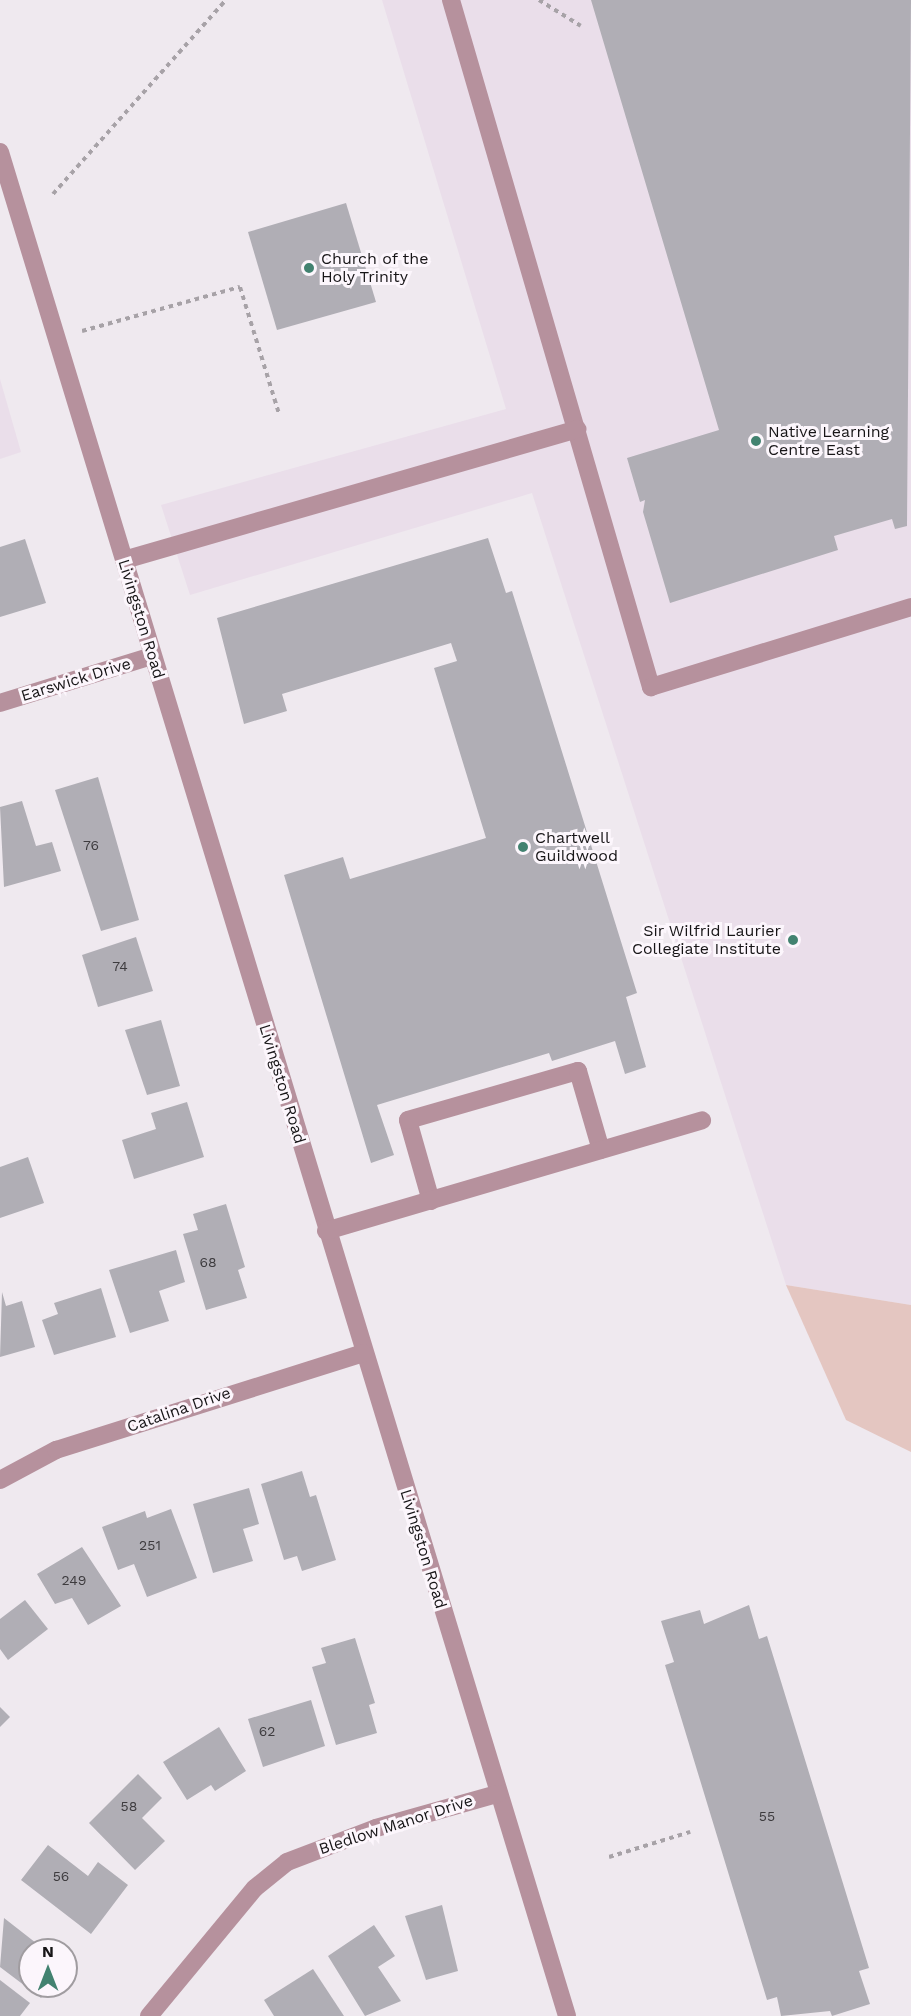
<!DOCTYPE html>
<html>
<head>
<meta charset="utf-8">
<style>
	body { margin:0 }
	#map { position:relative; width:911px; height:2016px; overflow:hidden; background:#efe9ef; font-family:"Work Sans",sans-serif }
	div>[style] { position:absolute }
	.built>* { inset:0; background:#eadeea }
	.green>* { inset:0; background:#e4c6c1 }
	.building>* { inset:0; background:#b0aeb5 }
	.path>* { height:4px; margin-top:-2px; transform-origin:0; background:repeating-linear-gradient(90deg,#a7a2a7 0 4.5px,transparent 0 9px) }
	.minor>* { height:18px; margin:-9px; padding:0 9px; transform-origin:9px; border-radius:9px; background:#b6919d }
	.dots>* { width:16px; height:16px; translate:-50% -50%; box-sizing:border-box; border:3px solid #fcf6fc; border-radius:50% }
	span { translate:-50% -50%; white-space:nowrap; text-align:center; line-height:1.15; -webkit-text-stroke:6px #fcf6fc; paint-order:stroke }
	.number-label { font-size:14px; color:#3d3b3e }
	.number-label span { -webkit-text-stroke-width:0 }
	.poi-label { font-size:16px; color:#171517 }
	.left { translate:0 -50%; text-align:left }
	.right { translate:-100% -50%; text-align:right }
	.street-label { font-size:16px; color:#171517 }
	.north { position:absolute; left:18px; top:1938px; width:60px; height:60px; box-sizing:border-box; background:#fcf6fc; border:2px solid #a09ca0; border-radius:50%; rotate:0deg; font-size:16px; font-weight:700; line-height:24px; text-align:center; color:#171517 }
	.north::after { content:''; display:block; margin:auto; width:21px; height:27px; background:#428270; clip-path:polygon(50% 0,100% 100%,50% 72%,0 100%) }
</style>
</head>
<body>
<div id="map">
	<div class="built">
		<div style="clip-path:polygon(382px 0,911px 0,911px 1305px,786px 1285px,532px 493px,190px 595px,161px 505px,506px 409px)"></div>
		<div style="clip-path:polygon(0 379px,21px 452px,0 459px)"></div>
	</div>
	<div class="green">
		<div style="clip-path:polygon(786px 1285px,911px 1305px,911px 1452px,846px 1420px)"></div>
	</div>
	<div class="building">
		<div style="clip-path:polygon(591px 0,911px 0,907px 526px,895px 529px,892px 519px,834px 536px,838px 550px,670px 603px,643px 512px,645px 500px,640px 502px,627px 458px,719px 430px)"></div>
		<div style="clip-path:polygon(346px 203px,376px 302px,277px 330px,248px 232px)"></div>
		<div style="clip-path:polygon(488px 538px,506px 593px,512px 591px,637px 993px,626px 997px,646px 1067px,625px 1074px,615px 1041px,552px 1061px,549px 1053px,377px 1105px,394px 1155px,371px 1163px,284px 875px,343px 857px,350px 879px,486px 838px,434px 668px,457px 661px,451px 643px,282px 694px,287px 711px,244px 724px,217px 618px)"></div>
		<div style="clip-path:polygon(25px 539px,46px 603px,0 617px,0 547px)"></div>
		<div style="clip-path:polygon(98px 777px,139px 920px,101px 931px,55px 790px)"></div>
		<div style="clip-path:polygon(22px 801px,36px 846px,52px 842px,61px 871px,4px 887px,0 807px)"></div>
		<div style="clip-path:polygon(136px 937px,153px 991px,98px 1007px,82px 955px)"></div>
		<div style="clip-path:polygon(161px 1020px,180px 1086px,147px 1095px,125px 1030px)"></div>
		<div style="clip-path:polygon(187px 1102px,204px 1157px,134px 1179px,122px 1140px,156px 1129px,151px 1113px)"></div>
		<div style="clip-path:polygon(28px 1157px,44px 1203px,0 1218px,0 1167px)"></div>
		<div style="clip-path:polygon(226px 1204px,245px 1267px,238px 1270px,247px 1298px,206px 1310px,183px 1234px,198px 1230px,193px 1214px)"></div>
		<div style="clip-path:polygon(176px 1250px,185px 1282px,159px 1291px,169px 1321px,130px 1333px,109px 1270px)"></div>
		<div style="clip-path:polygon(101px 1288px,116px 1337px,54px 1355px,42px 1320px,58px 1314px,54px 1303px)"></div>
		<div style="clip-path:polygon(2px 1292px,6px 1306px,22px 1301px,35px 1347px,0 1357px)"></div>
		<div style="clip-path:polygon(302px 1471px,310px 1497px,316px 1495px,336px 1560px,302px 1571px,297px 1556px,284px 1560px,261px 1484px)"></div>
		<div style="clip-path:polygon(249px 1488px,259px 1524px,243px 1529px,253px 1561px,213px 1573px,193px 1504px)"></div>
		<div style="clip-path:polygon(171px 1509px,197px 1578px,147px 1597px,134px 1564px,118px 1570px,102px 1527px,145px 1511px,147px 1518px)"></div>
		<div style="clip-path:polygon(82px 1547px,121px 1606px,88px 1625px,72px 1598px,55px 1604px,37px 1574px)"></div>
		<div style="clip-path:polygon(25px 1600px,48px 1629px,8px 1660px,0 1649px,0 1619px)"></div>
		<div style="clip-path:polygon(749px 1605px,759px 1639px,767px 1636px,869px 1968px,859px 1971px,870px 2004px,832px 2016px,830px 2011px,781px 2016px,777px 1997px,767px 2000px,665px 1665px,674px 1662px,661px 1621px,700px 1610px,704px 1624px)"></div>
		<div style="clip-path:polygon(355px 1638px,375px 1703px,369px 1705px,377px 1733px,336px 1745px,312px 1667px,326px 1663px,321px 1648px)"></div>
		<div style="clip-path:polygon(311px 1700px,325px 1746px,263px 1767px,248px 1719px)"></div>
		<div style="clip-path:polygon(0 1707px,10px 1717px,0 1727px)"></div>
		<div style="clip-path:polygon(219px 1727px,246px 1771px,215px 1791px,211px 1785px,187px 1800px,163px 1762px)"></div>
		<div style="clip-path:polygon(138px 1774px,162px 1798px,142px 1818px,165px 1841px,135px 1870px,89px 1823px)"></div>
		<div style="clip-path:polygon(48px 1845px,88px 1876px,98px 1862px,128px 1885px,91px 1934px,21px 1880px)"></div>
		<div style="clip-path:polygon(442px 1905px,458px 1971px,426px 1980px,405px 1916px)"></div>
		<div style="clip-path:polygon(4px 1918px,45px 1950px,30px 1950px,30px 1986px,51px 1986px,41px 1998px,0 1967px)"></div>
		<div style="clip-path:polygon(374px 1925px,395px 1956px,378px 1967px,401px 2001px,365px 2016px,328px 1956px)"></div>
		<div style="clip-path:polygon(313px 1969px,344px 2016px,274px 2016px,264px 2000px)"></div>
		<div style="clip-path:polygon(0 1980px,30px 2003px,20px 2016px,0 2016px)"></div>
	</div>
	<div class="path">
		<div style="left:539px;top:0;width:49px;rotate:31.8deg"></div>
		<div style="left:53px;top:194px;width:260px;rotate:-48.3deg"></div>
		<div style="left:82px;top:331px;width:164px;rotate:-15.6deg"></div>
		<div style="left:240px;top:287px;width:133px;rotate:72.9deg"></div>
		<div style="left:609px;top:1857px;width:85px;rotate:-17.2deg"></div>
	</div>
	<div class="minor">
		<div style="left:451px;top:0;width:716px;rotate:73.77deg"></div>
		<div style="left:651px;top:687px;width:272px;rotate:-17.1deg"></div>
		<div style="left:0;top:152px;width:1948px;rotate:73.08deg"></div>
		<div style="left:124px;top:560px;width:472px;rotate:-16.1deg"></div>
		<div style="left:0;top:703px;width:159px;rotate:-17.2deg"></div>
		<div style="left:431px;top:1201px;width:84px;rotate:-105.9deg"></div>
		<div style="left:408px;top:1120px;width:177px;rotate:-16.1deg"></div>
		<div style="left:578px;top:1071px;width:82px;rotate:73.8deg"></div>
		<div style="left:326px;top:1231px;width:392px;rotate:-16.4deg"></div>
		<div style="left:0;top:1480px;width:64px;rotate:-28.2deg"></div>
		<div style="left:56px;top:1450px;width:322px;rotate:-17.5deg"></div>
		<div style="left:149px;top:2016px;width:166px;rotate:-50.4deg"></div>
		<div style="left:255px;top:1888px;width:41px;rotate:-39.1deg"></div>
		<div style="left:287px;top:1862px;width:95px;rotate:-20.9deg"></div>
		<div style="left:376px;top:1828px;width:126px;rotate:-15.7deg"></div>
	</div>
	<div class="dots">
		<div style="left:309px;top:268px;background:#428270"></div>
		<div style="left:756px;top:441px;background:#428270"></div>
		<div style="left:523px;top:847px;background:#428270"></div>
		<div style="left:793px;top:940px;background:#428270"></div>
	</div>
	<div class="number-label">
		<span style="left:91px;top:845px">76</span>
		<span style="left:120px;top:966px">74</span>
		<span style="left:208px;top:1262px">68</span>
		<span style="left:150px;top:1545px">251</span>
		<span style="left:74px;top:1580px">249</span>
		<span style="left:267px;top:1731px">62</span>
		<span style="left:129px;top:1806px">58</span>
		<span style="left:767px;top:1816px">55</span>
		<span style="left:61px;top:1876px">56</span>
	</div>
	<div class="poi-label">
		<span class="left" style="left:321px;top:268px">Church of the<br>Holy Trinity</span>
		<span class="left" style="left:768px;top:441px">Native Learning<br>Centre East</span>
		<span class="left" style="left:535px;top:847px">Chartwell<br>Guildwood</span>
		<span class="right" style="left:781px;top:940px">Sir Wilfrid Laurier<br>Collegiate Institute</span>
	</div>
	<div class="street-label">
		<span style="left:141px;top:619px;rotate:73deg">Livingston Road</span>
		<span style="left:76px;top:680px;rotate:-17deg">Earswick Drive</span>
		<span style="left:282px;top:1084px;rotate:73deg">Livingston Road</span>
		<span style="left:179px;top:1410px;rotate:-19deg">Catalina Drive</span>
		<span style="left:423px;top:1549px;rotate:73deg">Livingston Road</span>
		<span style="left:396px;top:1825px;rotate:-18deg">Bledlow Manor Drive</span>
	</div>
	<div class="north">N</div>
</div>
</body>
</html>
